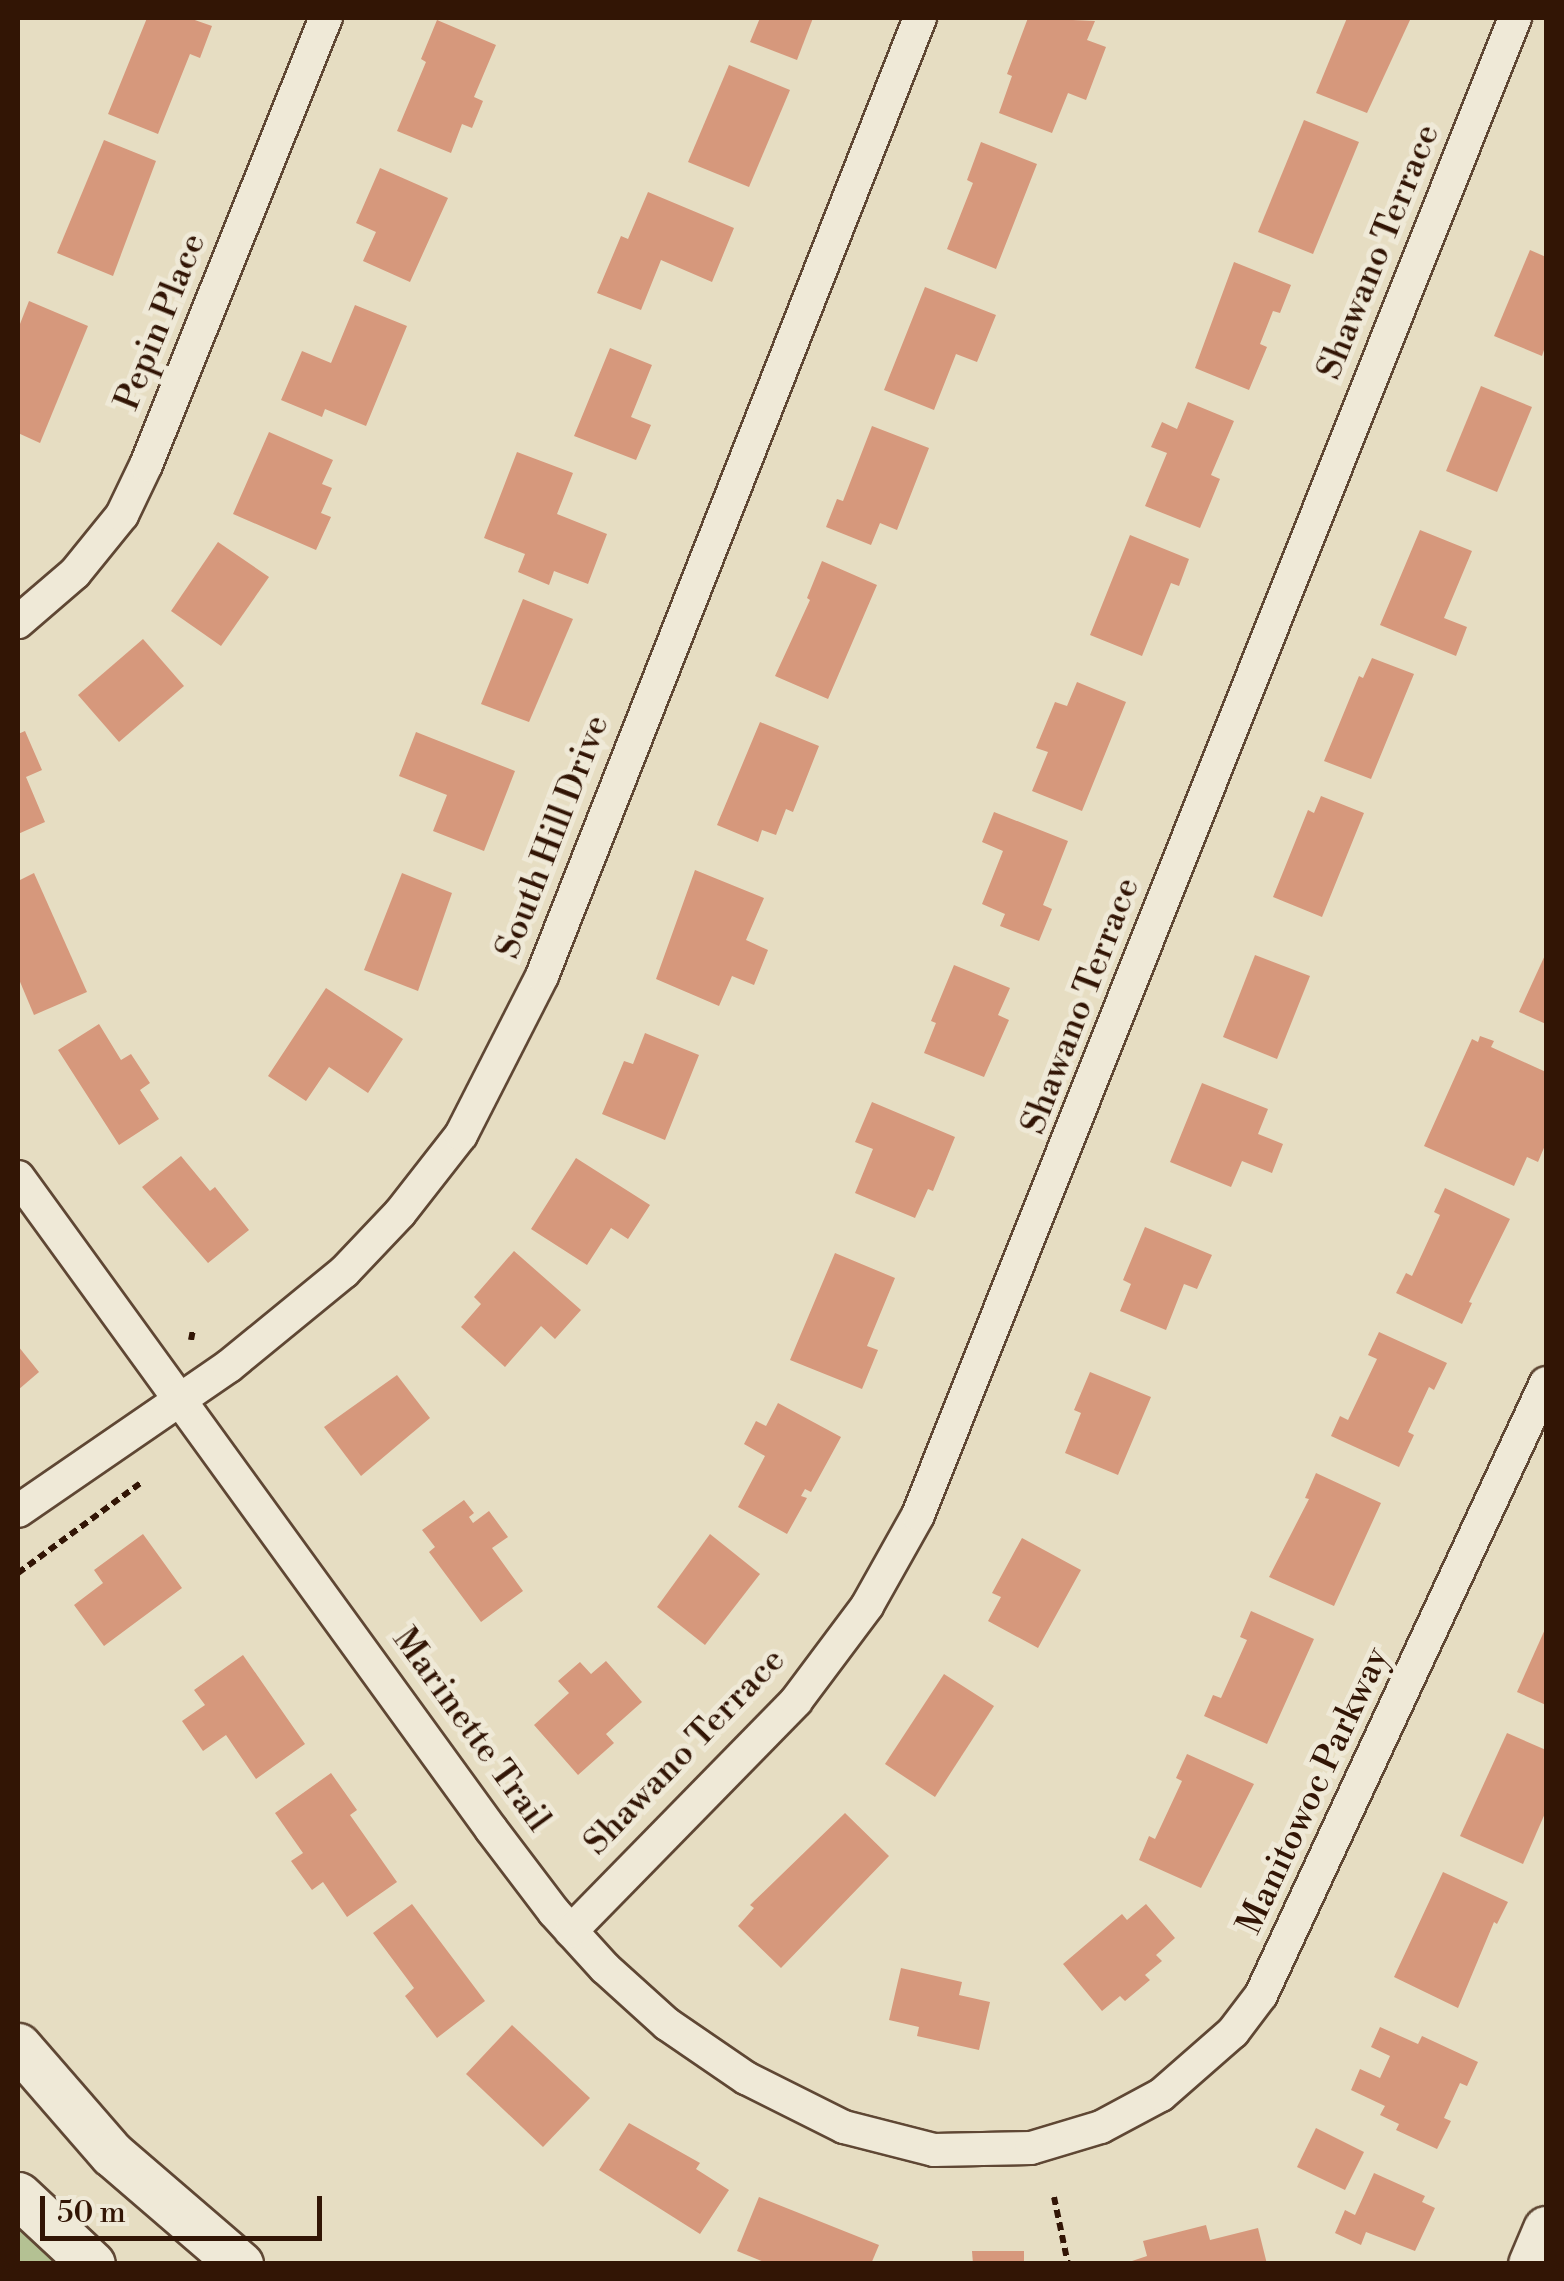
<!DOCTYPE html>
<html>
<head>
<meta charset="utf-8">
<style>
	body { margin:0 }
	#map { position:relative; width:1564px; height:2281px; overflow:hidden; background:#e6ddc2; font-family:"Libre Bodoni",serif }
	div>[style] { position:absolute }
	.green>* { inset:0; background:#b4c193 }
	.building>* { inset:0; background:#d6987c }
	.path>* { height:6px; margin-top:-3px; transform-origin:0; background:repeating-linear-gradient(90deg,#321505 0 8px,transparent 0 13px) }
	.roads { filter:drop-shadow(2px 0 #5f4734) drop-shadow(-2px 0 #5f4734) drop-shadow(0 2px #5f4734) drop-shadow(0 -2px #5f4734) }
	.street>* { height:32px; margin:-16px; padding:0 16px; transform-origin:16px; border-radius:16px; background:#efe9d7 }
	.secondary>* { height:45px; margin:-22.5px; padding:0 22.5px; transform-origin:22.5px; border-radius:22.5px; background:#efe9d7 }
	span { translate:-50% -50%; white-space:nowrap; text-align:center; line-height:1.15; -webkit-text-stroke:10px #efe9d7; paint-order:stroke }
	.street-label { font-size:35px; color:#321505 }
	.frame { position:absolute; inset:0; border:20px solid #321505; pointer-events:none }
	.scale { position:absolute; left:40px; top:2196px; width:282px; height:45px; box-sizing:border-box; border:5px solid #321505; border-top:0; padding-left:12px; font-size:30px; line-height:35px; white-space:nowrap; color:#321505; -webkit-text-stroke:8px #efe9d7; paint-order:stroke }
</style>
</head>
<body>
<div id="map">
	<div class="green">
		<div style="clip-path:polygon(18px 2195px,92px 2263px,18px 2263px)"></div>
	</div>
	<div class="building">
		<div style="clip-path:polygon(147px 18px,189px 18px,212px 26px,200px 58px,190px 54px,158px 134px,108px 114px)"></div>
		<div style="clip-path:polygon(760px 18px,813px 18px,797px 60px,750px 42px)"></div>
		<div style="clip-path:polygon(1028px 18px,1095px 21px,1087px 40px,1106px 47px,1086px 100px,1068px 93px,1052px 133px,999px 113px,1012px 76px,1007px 74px)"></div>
		<div style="clip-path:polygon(1347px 18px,1410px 20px,1367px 113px,1316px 93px)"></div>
		<div style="clip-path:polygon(437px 20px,496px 45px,474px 97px,483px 101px,472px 128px,462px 124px,451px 153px,397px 131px,426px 62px,421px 59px)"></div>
		<div style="clip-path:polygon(729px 65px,790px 90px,749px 187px,688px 162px)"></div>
		<div style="clip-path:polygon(1304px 120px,1359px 142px,1313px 254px,1258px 232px)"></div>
		<div style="clip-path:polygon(104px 140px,156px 161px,113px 276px,57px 253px)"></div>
		<div style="clip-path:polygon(981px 142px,1037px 164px,996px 269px,947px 249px,973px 183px,967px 180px)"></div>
		<div style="clip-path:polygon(380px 168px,448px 198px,410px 282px,363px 261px,376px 232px,356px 223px)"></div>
		<div style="clip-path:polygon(648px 192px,734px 228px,712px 282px,661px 260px,641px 310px,597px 293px,621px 236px,628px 239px)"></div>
		<div style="clip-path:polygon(1530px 250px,1546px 257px,1546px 344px,1542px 356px,1494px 336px)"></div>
		<div style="clip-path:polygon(1234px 262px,1291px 285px,1280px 313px,1273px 311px,1260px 344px,1267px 347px,1249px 390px,1195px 368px)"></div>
		<div style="clip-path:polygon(925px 287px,996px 315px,977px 362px,956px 354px,934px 410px,884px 390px)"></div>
		<div style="clip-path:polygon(29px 301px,88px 326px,40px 443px,18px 433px,18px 329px)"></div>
		<div style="clip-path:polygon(355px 305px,407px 326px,366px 426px,325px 409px,322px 417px,281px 400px,302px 351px,331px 363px)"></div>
		<div style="clip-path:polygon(610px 348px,652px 365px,631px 417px,651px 425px,636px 460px,574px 436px)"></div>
		<div style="clip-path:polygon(1481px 386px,1532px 407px,1497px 492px,1446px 471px)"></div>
		<div style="clip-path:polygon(1188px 402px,1234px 421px,1211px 475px,1220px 479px,1200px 528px,1145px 506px,1167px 453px,1151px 447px,1162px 422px,1177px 429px)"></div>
		<div style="clip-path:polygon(872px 426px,929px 448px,897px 530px,880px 523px,871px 545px,826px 527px,837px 499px,843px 501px)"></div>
		<div style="clip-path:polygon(269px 432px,333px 460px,322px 484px,332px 488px,321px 513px,331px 517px,316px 550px,233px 514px)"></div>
		<div style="clip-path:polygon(517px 452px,573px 473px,557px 514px,607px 534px,588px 584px,554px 571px,549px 585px,518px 572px,525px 554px,484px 538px)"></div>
		<div style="clip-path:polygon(1420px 530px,1472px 551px,1444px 618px,1467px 627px,1456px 656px,1380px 625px)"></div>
		<div style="clip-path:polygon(1130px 535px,1189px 559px,1179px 586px,1171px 583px,1142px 656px,1090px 635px)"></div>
		<div style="clip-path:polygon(218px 542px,269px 577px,221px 646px,171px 611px)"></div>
		<div style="clip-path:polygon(822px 561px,877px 585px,828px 699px,775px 676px,810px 600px,807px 598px)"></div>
		<div style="clip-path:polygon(523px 599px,573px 619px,529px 722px,481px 704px)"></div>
		<div style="clip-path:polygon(143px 639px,184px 686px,119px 742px,78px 695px)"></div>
		<div style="clip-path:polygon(1372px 658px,1414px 674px,1371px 779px,1324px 761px,1359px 676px,1363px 678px)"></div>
		<div style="clip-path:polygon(1077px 682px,1126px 702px,1082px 811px,1032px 791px,1048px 752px,1036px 748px,1055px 702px,1067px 706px)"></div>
		<div style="clip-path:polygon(760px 722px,819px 746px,793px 812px,786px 809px,776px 835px,762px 830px,758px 842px,717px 825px)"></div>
		<div style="clip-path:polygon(25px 731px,42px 770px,26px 777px,45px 822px,18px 834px,18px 734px)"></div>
		<div style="clip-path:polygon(416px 732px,515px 771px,484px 851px,433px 831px,447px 795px,399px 776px)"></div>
		<div style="clip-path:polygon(1321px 796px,1364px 813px,1322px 917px,1273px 897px,1308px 810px,1314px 813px)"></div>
		<div style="clip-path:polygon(994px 812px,1068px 841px,1043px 905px,1052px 909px,1039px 941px,1000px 926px,1005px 914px,982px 904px,1003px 851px,982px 842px)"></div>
		<div style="clip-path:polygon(695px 870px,764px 898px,746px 940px,768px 950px,754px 985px,732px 976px,719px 1006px,656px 979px)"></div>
		<div style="clip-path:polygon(34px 873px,87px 992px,34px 1015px,18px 977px,18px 881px)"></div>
		<div style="clip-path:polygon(402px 873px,452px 893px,418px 991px,364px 970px)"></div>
		<div style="clip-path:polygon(1546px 953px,1546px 1024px,1519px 1012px)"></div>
		<div style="clip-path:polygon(1255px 955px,1310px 976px,1277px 1059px,1223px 1037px)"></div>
		<div style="clip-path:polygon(954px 965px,1010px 988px,998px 1015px,1009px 1020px,984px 1077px,924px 1053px,936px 1023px,931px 1021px)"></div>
		<div style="clip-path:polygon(326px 988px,403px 1039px,368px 1093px,329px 1067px,306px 1101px,268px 1076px)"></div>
		<div style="clip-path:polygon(99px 1024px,121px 1060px,131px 1054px,150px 1083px,140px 1090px,159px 1119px,119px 1145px,58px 1050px)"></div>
		<div style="clip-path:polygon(645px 1033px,699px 1055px,665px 1140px,602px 1114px,624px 1061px,633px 1064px)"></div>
		<div style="clip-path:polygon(1480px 1036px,1494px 1041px,1491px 1047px,1546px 1072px,1546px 1143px,1538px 1162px,1527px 1157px,1514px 1186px,1424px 1146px,1472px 1039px,1478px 1042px)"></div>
		<div style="clip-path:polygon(1202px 1083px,1268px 1109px,1258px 1134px,1283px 1144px,1272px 1173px,1242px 1161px,1231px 1187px,1170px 1162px)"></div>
		<div style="clip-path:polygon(872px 1102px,955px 1137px,933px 1191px,928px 1189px,915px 1218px,855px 1193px,873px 1149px,855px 1142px)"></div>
		<div style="clip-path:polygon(181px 1156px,210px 1191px,215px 1187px,249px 1230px,208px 1263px,142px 1187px)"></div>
		<div style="clip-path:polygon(576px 1158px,650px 1205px,628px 1239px,611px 1228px,587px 1265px,531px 1229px)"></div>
		<div style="clip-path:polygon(1445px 1188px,1510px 1219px,1469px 1302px,1472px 1303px,1462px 1324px,1396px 1293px,1406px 1273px,1412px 1276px,1440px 1215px,1434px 1212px)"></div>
		<div style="clip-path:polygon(1145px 1227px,1212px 1255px,1197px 1289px,1184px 1284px,1166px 1330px,1120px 1311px,1131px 1284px,1123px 1280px)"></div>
		<div style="clip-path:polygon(514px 1251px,581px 1310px,555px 1339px,541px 1326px,505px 1367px,461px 1327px,481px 1304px,474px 1297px)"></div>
		<div style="clip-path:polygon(835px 1253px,895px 1278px,867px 1346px,878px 1350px,862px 1389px,790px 1360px)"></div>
		<div style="clip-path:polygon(1379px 1332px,1447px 1363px,1434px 1390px,1429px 1387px,1408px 1432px,1414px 1435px,1399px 1467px,1331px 1436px,1340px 1416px,1348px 1420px,1377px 1359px,1368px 1355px)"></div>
		<div style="clip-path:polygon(18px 1346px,39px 1372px,18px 1390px)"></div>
		<div style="clip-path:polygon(1090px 1372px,1151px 1397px,1118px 1475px,1065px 1453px,1081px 1413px,1074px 1410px)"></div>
		<div style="clip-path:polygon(397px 1375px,430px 1418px,361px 1476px,324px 1427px)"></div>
		<div style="clip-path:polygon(778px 1403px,841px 1437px,811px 1492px,805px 1489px,801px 1496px,807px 1498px,787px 1534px,738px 1507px,765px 1456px,744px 1444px,756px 1421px,766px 1426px)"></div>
		<div style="clip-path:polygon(1316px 1473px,1381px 1503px,1334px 1606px,1269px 1577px,1309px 1499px,1305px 1498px)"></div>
		<div style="clip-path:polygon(464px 1500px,474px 1513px,469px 1517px,473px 1523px,489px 1511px,508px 1537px,492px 1548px,523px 1591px,481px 1622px,429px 1552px,435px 1547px,422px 1530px)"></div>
		<div style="clip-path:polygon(143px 1534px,182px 1588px,104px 1646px,74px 1605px,103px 1583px,94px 1570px)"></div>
		<div style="clip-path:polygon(710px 1534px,760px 1574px,705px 1645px,657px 1607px)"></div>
		<div style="clip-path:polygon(1022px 1538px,1081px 1570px,1038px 1648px,988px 1621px,1001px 1597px,992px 1593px)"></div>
		<div style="clip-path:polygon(1251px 1611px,1314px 1639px,1267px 1744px,1204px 1716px,1213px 1695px,1221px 1698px,1247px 1640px,1240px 1637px)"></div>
		<div style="clip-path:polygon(1546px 1627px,1546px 1705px,1517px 1692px)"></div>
		<div style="clip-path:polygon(243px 1655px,305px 1744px,256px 1779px,226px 1735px,203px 1751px,182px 1721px,205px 1705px,194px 1690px)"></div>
		<div style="clip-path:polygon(606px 1661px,642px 1702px,606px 1734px,614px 1743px,578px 1775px,534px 1725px,569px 1693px,558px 1681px,580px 1662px,591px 1674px)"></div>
		<div style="clip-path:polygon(944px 1674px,994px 1706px,935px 1797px,885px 1764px)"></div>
		<div style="clip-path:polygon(1507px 1733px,1546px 1750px,1546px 1811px,1523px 1864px,1460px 1836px)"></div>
		<div style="clip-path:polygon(1187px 1754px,1254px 1784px,1201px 1888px,1139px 1860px,1149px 1836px,1155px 1839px,1182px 1781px,1176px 1778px)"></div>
		<div style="clip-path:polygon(331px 1773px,357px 1810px,350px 1815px,397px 1882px,347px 1917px,323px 1882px,312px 1890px,291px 1861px,303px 1853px,275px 1813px)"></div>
		<div style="clip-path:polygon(845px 1813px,889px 1856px,781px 1968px,738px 1926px,754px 1908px,750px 1905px)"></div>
		<div style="clip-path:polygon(1443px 1872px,1508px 1902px,1497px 1924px,1494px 1922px,1458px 2008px,1394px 1977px)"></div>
		<div style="clip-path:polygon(412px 1904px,485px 2001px,437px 2038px,405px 1996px,414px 1988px,373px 1933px)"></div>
		<div style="clip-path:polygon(1146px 1904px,1175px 1938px,1156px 1955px,1162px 1961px,1145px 1975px,1150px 1980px,1125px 2001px,1120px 1996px,1102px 2011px,1063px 1964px,1122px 1914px,1127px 1920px)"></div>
		<div style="clip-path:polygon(901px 1968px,962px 1982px,959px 1995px,990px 2002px,979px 2050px,917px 2036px,919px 2027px,889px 2020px)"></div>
		<div style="clip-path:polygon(512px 2025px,590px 2098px,543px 2147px,466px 2074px)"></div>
		<div style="clip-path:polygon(1380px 2027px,1418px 2044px,1422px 2036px,1478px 2062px,1467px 2086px,1460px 2083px,1444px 2118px,1451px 2121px,1437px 2149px,1396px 2130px,1399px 2124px,1380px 2115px,1385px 2106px,1351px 2090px,1360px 2069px,1380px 2078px,1390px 2056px,1371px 2047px)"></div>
		<div style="clip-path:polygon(629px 2123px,700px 2163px,696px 2169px,729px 2190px,700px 2234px,599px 2170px)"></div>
		<div style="clip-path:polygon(1316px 2128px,1364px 2152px,1345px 2190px,1297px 2167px)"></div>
		<div style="clip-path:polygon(1374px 2173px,1425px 2196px,1422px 2202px,1435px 2208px,1415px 2251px,1366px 2232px,1361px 2245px,1335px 2233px,1345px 2210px,1355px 2215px)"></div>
		<div style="clip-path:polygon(759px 2197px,879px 2245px,871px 2264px,769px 2264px,737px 2251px)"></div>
		<div style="clip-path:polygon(1206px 2225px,1210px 2240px,1258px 2228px,1267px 2264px,1123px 2264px,1147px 2256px,1143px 2241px)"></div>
		<div style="clip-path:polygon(972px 2251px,1024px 2251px,1024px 2264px,973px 2264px)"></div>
	</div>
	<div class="path">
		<div style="left:191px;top:1340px;width:10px;rotate:-79deg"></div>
		<div style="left:18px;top:1573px;width:154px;rotate:-36.3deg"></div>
		<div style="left:1054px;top:2197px;width:68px;rotate:78.2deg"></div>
	</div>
	<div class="roads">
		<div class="street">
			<div style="left:18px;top:622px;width:75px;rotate:-40.7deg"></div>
			<div style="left:75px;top:573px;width:75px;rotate:-51deg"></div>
			<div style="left:122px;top:515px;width:55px;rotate:-64.4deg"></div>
			<div style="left:146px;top:465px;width:482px;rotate:-68.1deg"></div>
			<div style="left:18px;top:1177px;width:806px;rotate:54.04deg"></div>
			<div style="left:491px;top:1829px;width:104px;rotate:52.8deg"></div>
			<div style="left:554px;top:1912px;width:76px;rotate:47.7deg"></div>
			<div style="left:605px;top:1968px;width:84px;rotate:42.1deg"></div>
			<div style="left:667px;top:2024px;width:96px;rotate:34.4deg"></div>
			<div style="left:746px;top:2078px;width:110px;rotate:26.6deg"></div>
			<div style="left:844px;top:2127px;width:93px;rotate:14.3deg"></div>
			<div style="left:934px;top:2150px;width:97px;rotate:-1.2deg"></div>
			<div style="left:1031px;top:2148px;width:73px;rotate:-16.7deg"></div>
			<div style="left:1101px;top:2127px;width:68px;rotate:-28.1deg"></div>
			<div style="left:1161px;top:2095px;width:96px;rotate:-41.2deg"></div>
			<div style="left:1233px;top:2032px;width:46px;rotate:-52.9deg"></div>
			<div style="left:1261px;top:1995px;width:675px;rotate:-65.03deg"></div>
			<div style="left:18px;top:1511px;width:256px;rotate:-34.5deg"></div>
			<div style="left:229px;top:1366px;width:149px;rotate:-39.3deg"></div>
			<div style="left:344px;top:1272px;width:81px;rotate:-46.5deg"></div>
			<div style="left:400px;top:1213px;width:99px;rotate:-52deg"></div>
			<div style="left:461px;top:1135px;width:178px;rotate:-63deg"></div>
			<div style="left:542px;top:976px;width:1030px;rotate:-68.47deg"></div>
			<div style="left:571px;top:1931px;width:322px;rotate:-45.6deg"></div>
			<div style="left:796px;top:1701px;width:119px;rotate:-53.2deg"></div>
			<div style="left:867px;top:1606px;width:104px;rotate:-60.7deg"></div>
			<div style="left:918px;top:1515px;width:1612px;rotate:-68.26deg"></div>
		</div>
		<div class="secondary">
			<div style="left:18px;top:2046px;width:143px;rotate:49deg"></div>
			<div style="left:112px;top:2154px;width:169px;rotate:40.7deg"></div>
			<div style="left:18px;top:2195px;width:101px;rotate:43deg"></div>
			<div style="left:1531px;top:2264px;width:38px;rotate:-67deg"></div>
		</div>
	</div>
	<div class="street-label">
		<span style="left:1379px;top:252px;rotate:-68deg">Shawano Terrace</span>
		<span style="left:161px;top:322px;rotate:-68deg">Pepin Place</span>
		<span style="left:553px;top:837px;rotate:-69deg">South Hill Drive</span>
		<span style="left:1081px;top:1006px;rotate:-69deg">Shawano Terrace</span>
		<span style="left:471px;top:1730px;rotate:54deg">Marinette Trail</span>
		<span style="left:685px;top:1752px;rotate:-46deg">Shawano Terrace</span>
		<span style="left:1314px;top:1791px;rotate:-65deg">Manitowoc Parkway</span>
	</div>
	<div class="frame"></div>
	<div class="scale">50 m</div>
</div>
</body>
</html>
